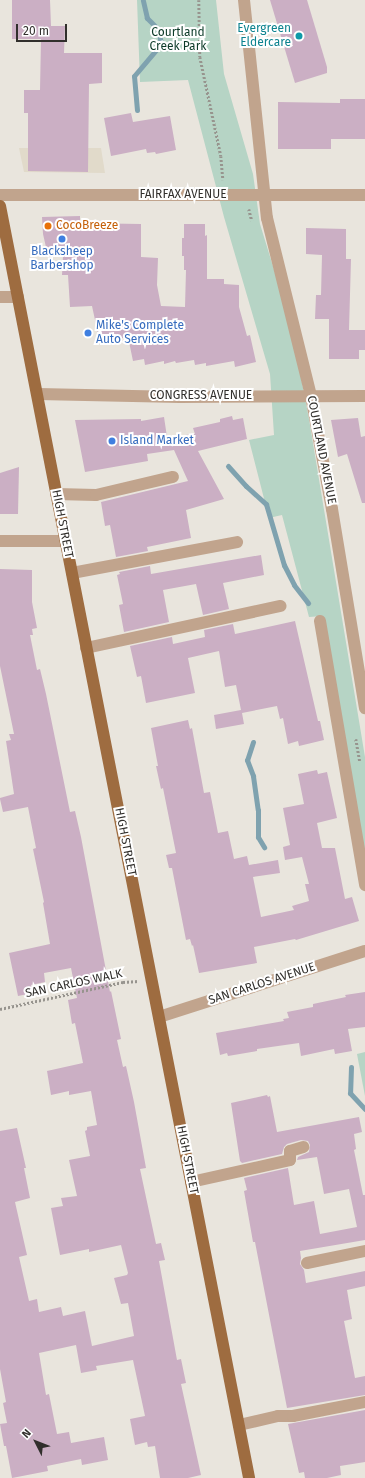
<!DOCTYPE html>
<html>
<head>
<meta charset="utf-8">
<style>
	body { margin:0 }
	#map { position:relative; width:365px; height:1478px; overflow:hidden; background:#e9e5dd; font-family:"Fira Sans",sans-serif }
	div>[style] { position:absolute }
	.built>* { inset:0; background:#e1daca }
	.green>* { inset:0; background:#b6d4c5 }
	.stream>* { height:5px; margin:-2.5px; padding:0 2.5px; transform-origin:2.5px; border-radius:2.5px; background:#7fa2af }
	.building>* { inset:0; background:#cbafc4 }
	.path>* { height:2.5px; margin-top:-1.25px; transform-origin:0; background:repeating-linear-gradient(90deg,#97948e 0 2px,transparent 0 4px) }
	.minor>* { height:12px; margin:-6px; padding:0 6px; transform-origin:6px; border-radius:6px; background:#c1a48d }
	.major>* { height:12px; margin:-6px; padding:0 6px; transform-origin:6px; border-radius:6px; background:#9e6c40 }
	.dots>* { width:11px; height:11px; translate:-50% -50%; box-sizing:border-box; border:2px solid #fff; border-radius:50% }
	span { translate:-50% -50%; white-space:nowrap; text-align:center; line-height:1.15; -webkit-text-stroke:4px #fff; paint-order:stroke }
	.culture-label { font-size:12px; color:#0d838f }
	.right { translate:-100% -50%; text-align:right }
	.park-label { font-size:12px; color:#0c3a28 }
	.street-label { font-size:12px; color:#312f2c }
	.food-label { font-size:12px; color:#c56008 }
	.left { translate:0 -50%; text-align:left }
	.shop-label { font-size:12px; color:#366cbe }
	.north { position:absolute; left:16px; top:1422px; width:40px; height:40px; -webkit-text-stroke:3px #fff; paint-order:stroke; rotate:312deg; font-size:11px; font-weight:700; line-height:16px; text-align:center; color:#312f2c }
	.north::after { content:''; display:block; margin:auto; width:14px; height:18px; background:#312f2c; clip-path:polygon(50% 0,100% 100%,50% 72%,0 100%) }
	.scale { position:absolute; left:16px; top:24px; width:51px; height:18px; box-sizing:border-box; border:2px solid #312f2c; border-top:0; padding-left:5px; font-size:12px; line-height:14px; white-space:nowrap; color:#312f2c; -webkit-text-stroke:3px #fff; paint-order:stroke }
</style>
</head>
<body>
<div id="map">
	<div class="built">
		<div style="clip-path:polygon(19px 148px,101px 148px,105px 173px,24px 172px)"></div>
	</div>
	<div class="green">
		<div style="clip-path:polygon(137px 0,216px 0,224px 74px,253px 174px,260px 224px,276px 276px,298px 362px,309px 419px,365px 757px,365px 858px,323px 616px,309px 617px,282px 515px,269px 518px,249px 440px,274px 435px,270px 374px,224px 217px,188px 80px,140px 82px)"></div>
		<div style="clip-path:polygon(365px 1052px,365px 1096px,357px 1054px)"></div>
	</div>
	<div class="stream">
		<div style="left:158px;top:29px;width:13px;rotate:18deg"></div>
		<div style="left:137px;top:110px;width:34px;rotate:-95deg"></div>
		<div style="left:134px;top:76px;width:42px;rotate:-49.8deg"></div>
		<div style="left:161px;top:44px;width:15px;rotate:-101deg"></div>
		<div style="left:158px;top:29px;width:16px;rotate:-135deg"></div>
		<div style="left:147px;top:18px;width:18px;rotate:-103deg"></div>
		<div style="left:228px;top:466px;width:27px;rotate:48deg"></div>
		<div style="left:246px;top:486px;width:27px;rotate:42deg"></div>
		<div style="left:266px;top:504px;width:64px;rotate:73.6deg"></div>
		<div style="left:284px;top:565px;width:22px;rotate:63deg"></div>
		<div style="left:294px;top:585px;width:23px;rotate:52deg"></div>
		<div style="left:253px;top:742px;width:19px;rotate:108deg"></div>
		<div style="left:247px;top:760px;width:17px;rotate:69deg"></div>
		<div style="left:253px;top:776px;width:34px;rotate:82deg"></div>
		<div style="left:258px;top:810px;width:27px;rotate:90deg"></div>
		<div style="left:258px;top:837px;width:12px;rotate:59deg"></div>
		<div style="left:351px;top:1067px;width:26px;rotate:92deg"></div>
		<div style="left:350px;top:1093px;width:22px;rotate:47deg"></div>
	</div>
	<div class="building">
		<div style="clip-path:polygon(12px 0,50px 0,51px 26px,65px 26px,64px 53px,102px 53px,102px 83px,89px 84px,88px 172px,28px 171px,28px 113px,24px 113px,24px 90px,40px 90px,41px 39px,12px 39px)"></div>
		<div style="clip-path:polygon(270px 0,307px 0,327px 67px,327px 73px,295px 83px)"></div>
		<div style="clip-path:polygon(340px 99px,365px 99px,365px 139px,331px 139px,331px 149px,278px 149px,278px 102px,340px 103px)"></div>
		<div style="clip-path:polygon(131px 113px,133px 122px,170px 116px,176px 150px,156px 154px,155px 152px,147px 153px,146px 149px,111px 156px,104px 118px)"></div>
		<div style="clip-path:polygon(80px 216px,80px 223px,141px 224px,141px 257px,158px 258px,157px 285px,161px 306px,185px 307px,186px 270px,184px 270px,184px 256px,182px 256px,182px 238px,184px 238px,184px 224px,205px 224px,205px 236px,207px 235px,207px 279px,224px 279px,224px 284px,239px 285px,239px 307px,247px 336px,250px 335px,256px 362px,235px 367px,234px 361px,206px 366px,206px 363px,195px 365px,194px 360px,176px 363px,175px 361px,164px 364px,164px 361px,145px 365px,144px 359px,133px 361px,128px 337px,100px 343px,92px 306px,70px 307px,68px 275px,62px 275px,63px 256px,48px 256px,43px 234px,42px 217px)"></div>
		<div style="clip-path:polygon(306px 228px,346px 229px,346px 259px,351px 259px,349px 330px,365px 330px,365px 350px,359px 350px,359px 359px,329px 359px,329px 319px,315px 319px,316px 295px,321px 295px,322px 255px,306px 254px)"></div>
		<div style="clip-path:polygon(232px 416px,233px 420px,243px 418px,247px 439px,198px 451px,224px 499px,186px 510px,191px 538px,147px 547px,148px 551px,116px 557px,110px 525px,105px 526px,101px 502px,188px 481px,174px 450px,147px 454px,148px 461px,85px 472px,75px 420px,141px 419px,141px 421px,164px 417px,167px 437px,195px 434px,193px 428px,220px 422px,220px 419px)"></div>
		<div style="clip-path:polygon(358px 418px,361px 437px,365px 436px,365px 503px,362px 503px,347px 454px,338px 457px,331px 420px)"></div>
		<div style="clip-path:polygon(19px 467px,18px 514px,0 514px,0 473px)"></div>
		<div style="clip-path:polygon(261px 555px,264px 575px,223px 583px,229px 609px,203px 615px,196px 584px,163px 590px,169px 622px,124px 632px,119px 605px,123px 604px,117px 575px,120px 574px,119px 572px,150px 566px,151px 574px)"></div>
		<div style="clip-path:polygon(0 569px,32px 570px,32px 602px,37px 628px,32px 629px,33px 635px,30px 635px,37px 670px,40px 669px,46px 694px,70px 812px,75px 811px,81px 837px,110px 992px,111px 991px,121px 1039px,117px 1040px,123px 1067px,126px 1066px,134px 1102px,146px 1168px,140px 1169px,156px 1244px,161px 1243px,165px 1260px,159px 1261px,177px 1360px,181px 1359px,186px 1383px,181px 1384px,201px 1475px,188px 1478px,160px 1478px,155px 1446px,148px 1447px,147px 1442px,135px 1445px,130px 1419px,145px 1416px,133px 1360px,96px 1366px,97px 1370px,81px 1373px,76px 1345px,39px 1353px,46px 1395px,49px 1394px,57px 1434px,69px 1432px,71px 1443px,104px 1437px,108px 1460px,82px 1465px,81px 1459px,47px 1466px,48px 1471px,12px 1478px,6px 1446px,4px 1446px,0 1424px,7px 1423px,3px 1403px,6px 1402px,0 1369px,0 1131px,17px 1128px,26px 1168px,24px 1168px,30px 1198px,15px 1202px,27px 1255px,19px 1257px,29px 1301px,37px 1299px,39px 1312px,61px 1307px,63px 1316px,85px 1311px,92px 1346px,134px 1336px,128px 1303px,121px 1304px,114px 1278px,127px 1275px,128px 1273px,121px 1245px,89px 1252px,89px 1249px,60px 1255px,51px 1208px,63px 1206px,61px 1198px,77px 1196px,69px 1160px,90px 1156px,85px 1131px,87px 1130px,87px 1127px,97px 1125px,91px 1091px,69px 1095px,69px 1091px,51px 1095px,47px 1071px,83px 1063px,75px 1023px,72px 1024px,68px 1000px,77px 998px,71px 968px,44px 973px,45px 982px,31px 985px,33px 993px,18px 996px,9px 953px,50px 944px,43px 903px,44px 902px,33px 849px,36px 848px,28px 807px,3px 812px,0 799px,0 798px,14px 794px,6px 741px,11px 740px,9px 734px,14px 734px,0 666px)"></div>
		<div style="clip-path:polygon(295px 621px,318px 721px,320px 721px,324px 740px,299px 746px,298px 741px,288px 744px,283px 718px,280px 719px,277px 706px,242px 713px,244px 724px,216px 729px,214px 715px,241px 710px,236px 685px,225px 687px,219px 651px,188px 658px,195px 693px,146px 703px,141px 676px,137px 677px,130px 646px,172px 637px,173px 644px,205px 637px,204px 630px,233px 624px,235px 634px)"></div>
		<div style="clip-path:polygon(188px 720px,190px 729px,192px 728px,204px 793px,210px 792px,218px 833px,228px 831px,234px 859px,247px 856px,249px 865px,278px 860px,280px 873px,253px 877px,261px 917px,294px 910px,292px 906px,309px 901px,305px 884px,309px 884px,302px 857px,285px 860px,283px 847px,290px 845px,283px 808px,304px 804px,298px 774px,317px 770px,318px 774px,327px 772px,337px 818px,317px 823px,322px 848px,335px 848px,345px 899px,352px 897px,359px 921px,296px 940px,295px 939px,254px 947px,257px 963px,199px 973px,193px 945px,192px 946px,190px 939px,186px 940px,172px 868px,169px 868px,166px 855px,176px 853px,163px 788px,161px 789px,156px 766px,158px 766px,151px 728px)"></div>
		<div style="clip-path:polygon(365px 992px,365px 1027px,348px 1029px,352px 1051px,335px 1054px,334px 1049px,301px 1056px,299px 1043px,257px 1049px,257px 1051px,228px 1056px,227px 1053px,220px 1055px,216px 1033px,284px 1021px,283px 1019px,289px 1018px,287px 1012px,313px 1007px,313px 1004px,346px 997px,345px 995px)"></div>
		<div style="clip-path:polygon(267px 1095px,268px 1097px,270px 1096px,277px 1132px,359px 1117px,362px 1132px,354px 1134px,356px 1149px,354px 1150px,363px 1195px,365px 1195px,365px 1240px,300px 1251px,301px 1258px,300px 1264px,304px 1270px,306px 1283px,365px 1271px,365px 1286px,347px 1290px,352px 1319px,344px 1321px,355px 1378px,365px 1376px,365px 1395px,287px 1408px,255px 1242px,253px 1242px,244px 1191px,247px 1190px,244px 1178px,288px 1168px,294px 1205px,314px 1201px,320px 1234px,357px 1227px,349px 1189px,324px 1194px,317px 1157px,297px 1160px,298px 1157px,309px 1152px,310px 1145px,308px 1141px,301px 1140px,287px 1144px,284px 1147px,282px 1154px,242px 1163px,240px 1161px,231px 1103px)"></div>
		<div style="clip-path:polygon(365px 1410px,365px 1462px,340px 1466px,341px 1475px,327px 1478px,305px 1478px,304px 1472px,299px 1473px,288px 1424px)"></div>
	</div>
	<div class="path">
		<div style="left:199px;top:0;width:57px;rotate:89deg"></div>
		<div style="left:200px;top:57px;width:101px;rotate:78deg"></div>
		<div style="left:221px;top:156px;width:24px;rotate:85deg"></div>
		<div style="left:249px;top:209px;width:12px;rotate:76deg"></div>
		<div style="left:356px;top:739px;width:22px;rotate:80deg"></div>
		<div style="left:0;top:1009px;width:126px;rotate:-12.4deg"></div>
		<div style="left:123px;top:982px;width:16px;rotate:-4deg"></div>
	</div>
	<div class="minor">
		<div style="left:244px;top:0;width:219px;rotate:84deg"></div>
		<div style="left:267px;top:218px;width:183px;rotate:76.1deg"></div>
		<div style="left:311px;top:396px;width:115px;rotate:79.5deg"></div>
		<div style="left:332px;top:509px;width:202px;rotate:80.6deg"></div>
		<div style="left:0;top:195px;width:365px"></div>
		<div style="left:0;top:297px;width:18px"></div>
		<div style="left:38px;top:394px;width:142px;rotate:1.2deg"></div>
		<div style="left:180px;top:397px;width:185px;rotate:-0.3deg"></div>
		<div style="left:56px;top:494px;width:40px;rotate:1.4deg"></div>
		<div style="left:96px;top:495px;width:79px;rotate:-13.2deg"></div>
		<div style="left:0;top:541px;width:65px"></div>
		<div style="left:72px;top:573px;width:168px;rotate:-10.6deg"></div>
		<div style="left:320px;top:621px;width:268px;rotate:80.3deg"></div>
		<div style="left:86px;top:648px;width:199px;rotate:-12.2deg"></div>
		<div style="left:159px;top:1017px;width:216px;rotate:-17.8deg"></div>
		<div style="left:191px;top:1182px;width:101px;rotate:-12.5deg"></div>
		<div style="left:290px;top:1160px;width:9px;rotate:-90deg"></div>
		<div style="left:290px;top:1151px;width:14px;rotate:-17deg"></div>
		<div style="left:307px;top:1263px;width:59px;rotate:-11.7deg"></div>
		<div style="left:239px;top:1425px;width:40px;rotate:-13deg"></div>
		<div style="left:278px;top:1416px;width:15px"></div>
		<div style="left:293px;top:1416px;width:73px;rotate:-11deg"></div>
	</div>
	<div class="major">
		<div style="left:0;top:206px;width:1296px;rotate:78.92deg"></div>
	</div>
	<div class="dots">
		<div style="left:299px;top:36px;background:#0f9aa8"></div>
		<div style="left:48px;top:226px;background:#e8710a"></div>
		<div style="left:62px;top:239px;background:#3f7fe0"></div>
		<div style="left:88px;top:333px;background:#3f7fe0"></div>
		<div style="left:112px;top:441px;background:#3f7fe0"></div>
	</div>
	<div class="culture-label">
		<span class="right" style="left:291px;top:36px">Evergreen<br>Eldercare</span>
	</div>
	<div class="park-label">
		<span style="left:178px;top:40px">Courtland<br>Creek Park</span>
	</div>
	<div class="street-label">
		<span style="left:183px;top:195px">FAIRFAX AVENUE</span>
		<span style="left:201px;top:396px">CONGRESS AVENUE</span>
		<span style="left:321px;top:450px;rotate:79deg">COURTLAND AVENUE</span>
		<span style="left:62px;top:524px;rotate:79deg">HIGH STREET</span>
		<span style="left:125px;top:842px;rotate:79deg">HIGH STREET</span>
		<span style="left:74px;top:984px;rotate:-12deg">SAN CARLOS WALK</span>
		<span style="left:262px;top:984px;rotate:-18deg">SAN CARLOS AVENUE</span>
		<span style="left:187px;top:1160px;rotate:79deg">HIGH STREET</span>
	</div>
	<div class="food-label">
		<span class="left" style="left:56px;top:226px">CocoBreeze</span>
	</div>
	<div class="shop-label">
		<span style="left:62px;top:259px">Blacksheep<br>Barbershop</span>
		<span class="left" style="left:96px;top:333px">Mike's Complete<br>Auto Services</span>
		<span class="left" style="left:120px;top:441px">Island Market</span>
	</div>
	<div class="north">N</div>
	<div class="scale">20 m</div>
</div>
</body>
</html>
